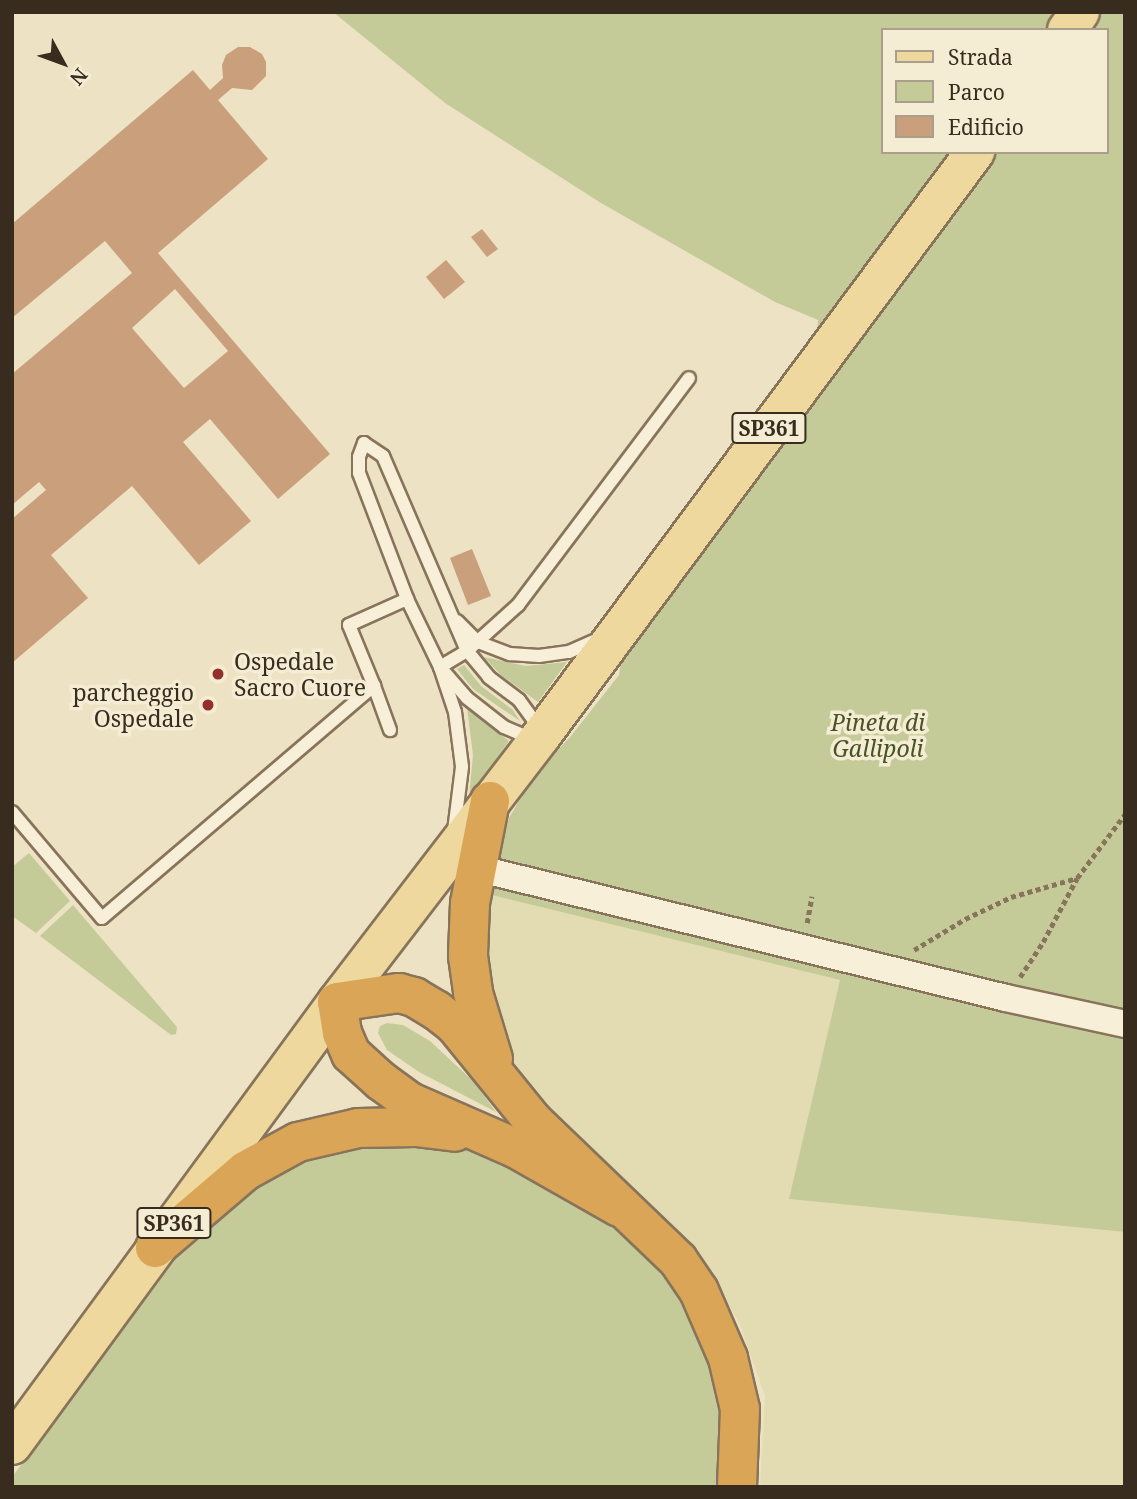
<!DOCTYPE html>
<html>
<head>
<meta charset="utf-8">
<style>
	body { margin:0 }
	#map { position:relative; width:1137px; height:1499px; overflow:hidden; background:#ede2c4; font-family:"Noto Serif",serif }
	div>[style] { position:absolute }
	.farmland>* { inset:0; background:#e3dcb2 }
	.green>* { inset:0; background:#c4cb98 }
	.building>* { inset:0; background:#ca9f7b }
	.path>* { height:4.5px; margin-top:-2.25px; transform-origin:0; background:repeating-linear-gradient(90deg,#88745b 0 5px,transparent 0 8.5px) }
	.roads { filter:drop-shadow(2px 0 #88745b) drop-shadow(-2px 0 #88745b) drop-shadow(0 2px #88745b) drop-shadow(0 -2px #88745b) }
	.lane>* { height:12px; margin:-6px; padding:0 6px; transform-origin:6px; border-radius:6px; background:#f8efd8 }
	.street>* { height:26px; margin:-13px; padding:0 13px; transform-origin:13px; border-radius:13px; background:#f8efd8 }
	.primary>* { height:38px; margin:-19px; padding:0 19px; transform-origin:19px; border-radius:19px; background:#efd89d }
	.highway>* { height:38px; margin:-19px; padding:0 19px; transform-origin:19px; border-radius:19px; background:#daa557 }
	.dots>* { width:19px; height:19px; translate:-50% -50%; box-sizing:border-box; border:4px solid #f5ecd4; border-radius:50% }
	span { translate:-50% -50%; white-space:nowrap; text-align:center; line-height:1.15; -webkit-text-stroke:7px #f5ecd4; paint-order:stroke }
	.shield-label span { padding:2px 5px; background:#f5ecd4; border:2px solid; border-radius:5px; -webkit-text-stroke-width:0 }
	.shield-label { font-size:21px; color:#382c1f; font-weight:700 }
	.poi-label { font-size:23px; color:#382c1f }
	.left { translate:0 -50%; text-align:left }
	.right { translate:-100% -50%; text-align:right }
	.park-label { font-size:23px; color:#475426; font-style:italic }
	.frame { position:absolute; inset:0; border:14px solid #382c1f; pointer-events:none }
	.legend { position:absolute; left:881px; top:28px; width:228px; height:126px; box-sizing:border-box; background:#f5ecd4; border:2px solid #a99f8c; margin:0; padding:9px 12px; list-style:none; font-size:21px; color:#382c1f }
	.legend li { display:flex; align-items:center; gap:14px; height:35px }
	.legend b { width:35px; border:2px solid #a99f8c }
	.north { position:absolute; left:28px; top:28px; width:70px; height:70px; -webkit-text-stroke:5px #f5ecd4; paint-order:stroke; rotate:131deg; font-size:19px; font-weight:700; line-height:28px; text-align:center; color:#382c1f }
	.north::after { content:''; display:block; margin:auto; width:24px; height:32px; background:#382c1f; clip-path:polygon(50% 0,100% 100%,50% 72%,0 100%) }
</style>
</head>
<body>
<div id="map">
	<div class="farmland">
		<div style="clip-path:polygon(488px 894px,840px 980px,790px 1199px,1125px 1232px,1125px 1487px,760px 1487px,765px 1396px,739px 1322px,698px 1256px,666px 1221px,538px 1102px,513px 1060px,493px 1012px,484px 962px)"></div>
	</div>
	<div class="green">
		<div style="clip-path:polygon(evenodd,333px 12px,1125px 12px,1125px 1232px,789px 1199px,840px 980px,488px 894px,509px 818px,534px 775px,571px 736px,619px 675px,621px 663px,813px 405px,818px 320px,775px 302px,601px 203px,445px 103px,333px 12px,883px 30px,1107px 30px,1107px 152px,883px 152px,883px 30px)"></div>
		<div style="clip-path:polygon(484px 657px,526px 666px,567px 662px,538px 702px,501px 675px)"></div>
		<div style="clip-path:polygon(464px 665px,481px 686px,513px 710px,520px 721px,473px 689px,457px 669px)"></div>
		<div style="clip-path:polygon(467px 708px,509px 741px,469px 797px,473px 755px)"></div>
		<div style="clip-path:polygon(29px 853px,70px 901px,36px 933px,12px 916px,12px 867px)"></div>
		<div style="clip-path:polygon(73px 905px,177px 1027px,176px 1034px,171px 1035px,40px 936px)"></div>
		<div style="clip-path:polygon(387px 1023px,403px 1025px,430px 1041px,473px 1081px,496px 1112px,419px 1072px,387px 1050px,378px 1033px,380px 1026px)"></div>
		<div style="clip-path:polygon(426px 1140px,477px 1149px,615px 1224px,660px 1270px,703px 1339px,721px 1406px,718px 1487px,12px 1487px,12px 1477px,174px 1260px,222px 1207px,271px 1170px,333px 1147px)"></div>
	</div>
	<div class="building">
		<div style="clip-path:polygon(evenodd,238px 47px,250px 47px,262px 54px,266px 62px,266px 76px,252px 90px,232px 88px,218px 100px,268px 159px,158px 253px,330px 454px,278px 499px,210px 419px,183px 442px,251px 521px,199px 565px,132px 486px,51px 555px,88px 598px,12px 663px,12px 519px,46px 490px,39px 482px,12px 505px,12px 374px,132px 273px,105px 241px,12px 318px,12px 224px,193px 70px,210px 90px,223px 78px,222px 65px,226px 55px,238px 47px,175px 289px,228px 351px,184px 388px,132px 328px,175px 289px)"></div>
		<div style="clip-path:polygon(482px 229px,498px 249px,487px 257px,471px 237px)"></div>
		<div style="clip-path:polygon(446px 260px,465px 282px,444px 299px,426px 277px)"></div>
		<div style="clip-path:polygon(472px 549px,491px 596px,468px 605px,450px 558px)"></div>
	</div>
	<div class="path">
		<div style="left:807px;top:923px;width:27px;rotate:-80deg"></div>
		<div style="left:914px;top:950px;width:60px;rotate:-31.3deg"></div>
		<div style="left:965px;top:919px;width:51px;rotate:-25.6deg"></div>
		<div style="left:1011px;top:897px;width:69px;rotate:-16.1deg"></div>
		<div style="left:1020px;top:977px;width:42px;rotate:-56.7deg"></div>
		<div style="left:1043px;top:942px;width:72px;rotate:-62deg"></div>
		<div style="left:1077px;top:878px;width:80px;rotate:-53.1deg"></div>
	</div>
	<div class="roads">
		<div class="lane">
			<div style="left:457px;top:621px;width:30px;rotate:45deg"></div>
			<div style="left:478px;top:642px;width:34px;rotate:21deg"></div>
			<div style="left:510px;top:654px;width:29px;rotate:4deg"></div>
			<div style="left:539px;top:656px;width:30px;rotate:-8deg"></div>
			<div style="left:569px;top:652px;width:34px;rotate:-24deg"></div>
			<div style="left:440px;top:667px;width:41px;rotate:48.9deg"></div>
			<div style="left:467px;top:698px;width:47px;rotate:38.1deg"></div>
			<div style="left:504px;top:727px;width:23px;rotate:23deg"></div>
			<div style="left:525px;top:736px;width:16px"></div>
			<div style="left:541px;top:736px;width:15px;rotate:-113deg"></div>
			<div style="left:535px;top:722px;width:27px;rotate:-126deg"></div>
			<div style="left:519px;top:700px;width:38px;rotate:-143deg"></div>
			<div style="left:489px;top:677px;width:34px;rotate:-130deg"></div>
			<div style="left:467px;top:651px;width:212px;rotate:-113.3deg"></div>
			<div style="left:383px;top:456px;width:23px;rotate:-146deg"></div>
			<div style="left:364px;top:443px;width:15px;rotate:110deg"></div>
			<div style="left:359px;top:457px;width:16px;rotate:90deg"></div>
			<div style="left:359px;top:473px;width:135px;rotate:69.1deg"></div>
			<div style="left:407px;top:599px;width:76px;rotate:64.1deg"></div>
			<div style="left:440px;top:667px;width:47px;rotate:71.6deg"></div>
			<div style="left:455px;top:712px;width:55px;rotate:82.7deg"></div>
			<div style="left:462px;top:767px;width:64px;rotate:97.1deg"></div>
			<div style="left:440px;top:667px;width:31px;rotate:-31deg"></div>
			<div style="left:467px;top:651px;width:69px;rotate:-42deg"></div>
			<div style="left:518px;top:605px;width:284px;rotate:-53deg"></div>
			<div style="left:374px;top:686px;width:47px;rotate:70deg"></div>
			<div style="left:12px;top:812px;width:139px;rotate:49.7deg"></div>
			<div style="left:102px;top:918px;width:358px;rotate:-40.5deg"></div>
			<div style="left:374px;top:686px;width:66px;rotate:-112.3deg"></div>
			<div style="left:349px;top:625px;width:64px;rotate:-24.1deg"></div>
		</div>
		<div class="street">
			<div style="left:476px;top:868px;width:546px;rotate:13.78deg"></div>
			<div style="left:1006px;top:998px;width:122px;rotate:12.3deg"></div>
		</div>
		<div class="primary">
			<div style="left:1067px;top:30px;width:22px;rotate:-54deg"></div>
			<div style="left:12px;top:1445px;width:549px;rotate:-53.73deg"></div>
			<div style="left:337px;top:1002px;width:335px;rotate:-52.5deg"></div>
			<div style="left:541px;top:736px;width:728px;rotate:-53.38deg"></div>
		</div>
		<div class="highway">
			<div style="left:490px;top:801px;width:104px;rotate:101.1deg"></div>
			<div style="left:470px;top:903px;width:53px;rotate:92.2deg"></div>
			<div style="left:468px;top:956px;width:37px;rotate:82deg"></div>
			<div style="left:473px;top:993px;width:69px;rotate:73.1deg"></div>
			<div style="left:619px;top:1207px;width:120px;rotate:-150.4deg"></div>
			<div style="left:515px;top:1148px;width:115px;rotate:-156.3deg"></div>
			<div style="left:410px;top:1102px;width:36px;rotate:-144deg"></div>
			<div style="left:381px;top:1081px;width:40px;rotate:-138deg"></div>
			<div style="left:351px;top:1054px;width:23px;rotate:-113deg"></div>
			<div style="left:342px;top:1033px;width:31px;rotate:-99deg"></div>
			<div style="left:337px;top:1002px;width:63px;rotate:-8.3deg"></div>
			<div style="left:399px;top:993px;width:16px;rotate:15deg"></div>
			<div style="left:414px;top:997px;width:26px;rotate:31deg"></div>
			<div style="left:436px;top:1010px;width:24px;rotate:38deg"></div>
			<div style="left:455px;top:1025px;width:124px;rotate:50.9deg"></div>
			<div style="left:533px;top:1121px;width:201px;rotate:43.8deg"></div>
			<div style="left:678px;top:1260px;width:37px;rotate:56deg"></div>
			<div style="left:699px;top:1291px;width:73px;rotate:66.6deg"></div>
			<div style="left:728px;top:1358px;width:52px;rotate:76.8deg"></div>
			<div style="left:740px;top:1409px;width:78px;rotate:92.2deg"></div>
			<div style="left:155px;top:1248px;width:118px;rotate:-40.5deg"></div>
			<div style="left:245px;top:1171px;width:60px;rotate:-28.7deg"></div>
			<div style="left:298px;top:1142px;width:62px;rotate:-13.1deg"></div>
			<div style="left:358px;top:1128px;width:58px;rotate:-1deg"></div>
			<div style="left:416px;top:1127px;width:39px;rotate:7deg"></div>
		</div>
	</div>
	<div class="dots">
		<div style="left:218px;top:674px;background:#952f2c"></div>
		<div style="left:208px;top:705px;background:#952f2c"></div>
	</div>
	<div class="shield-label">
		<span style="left:769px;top:428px">SP361</span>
		<span style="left:174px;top:1223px">SP361</span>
	</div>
	<div class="poi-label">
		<span class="left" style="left:234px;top:674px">Ospedale<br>Sacro Cuore</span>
		<span class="right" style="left:194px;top:705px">parcheggio<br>Ospedale</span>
	</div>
	<div class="park-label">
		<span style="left:878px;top:735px">Pineta di<br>Gallipoli</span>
	</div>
	<div class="frame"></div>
	<ul class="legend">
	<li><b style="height:9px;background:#efd89d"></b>Strada</li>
	<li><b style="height:19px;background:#c4cb98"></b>Parco</li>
	<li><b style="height:19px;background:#ca9f7b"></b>Edificio</li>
	</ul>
	<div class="north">N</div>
</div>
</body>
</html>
